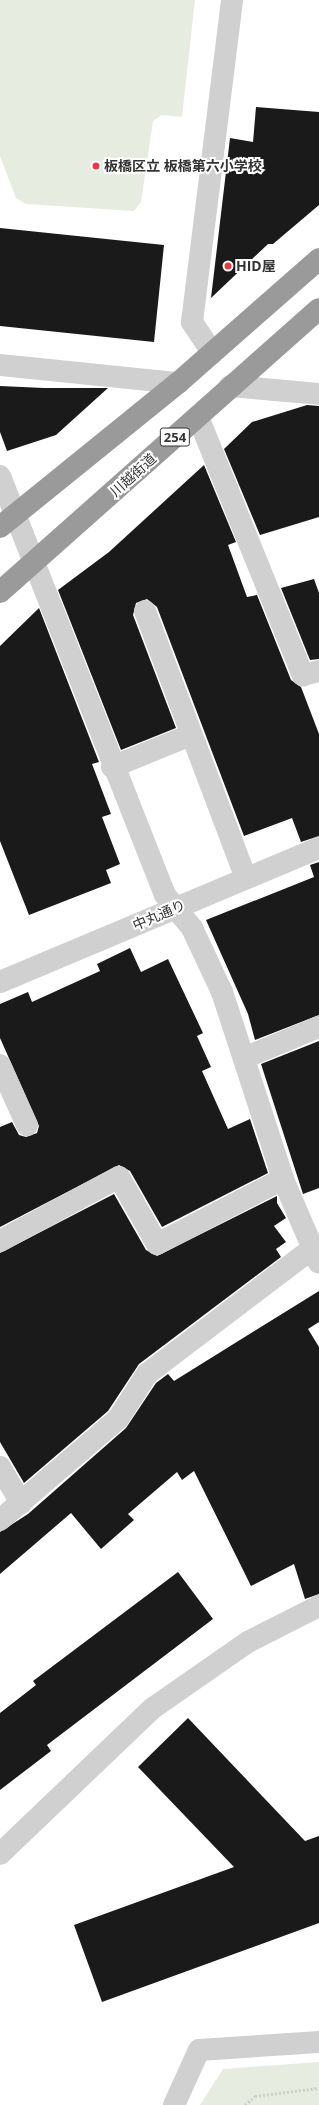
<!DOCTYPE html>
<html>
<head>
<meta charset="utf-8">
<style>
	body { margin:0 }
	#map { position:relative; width:319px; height:2105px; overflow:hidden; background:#fff; font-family:"Open Sans","Noto Sans JP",sans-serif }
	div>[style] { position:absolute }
	.green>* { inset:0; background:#e6ecdf }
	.building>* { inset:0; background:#1a1a1a }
	.path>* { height:2.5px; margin-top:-1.25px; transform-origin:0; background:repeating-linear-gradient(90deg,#cdcdcd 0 2px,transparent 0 4px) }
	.minor>* { height:22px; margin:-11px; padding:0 11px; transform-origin:11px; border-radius:11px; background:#d0d0d0 }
	.highway>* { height:22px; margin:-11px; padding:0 11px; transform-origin:11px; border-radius:11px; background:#9a9a9a }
	.dots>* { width:11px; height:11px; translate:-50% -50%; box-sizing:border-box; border:2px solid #fff; border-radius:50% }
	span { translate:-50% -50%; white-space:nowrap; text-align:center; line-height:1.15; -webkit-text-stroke:4px #fff; paint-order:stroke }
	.shield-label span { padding:1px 3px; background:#fff; border:1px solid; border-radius:3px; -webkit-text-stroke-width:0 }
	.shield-label { font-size:13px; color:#333; font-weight:700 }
	.poi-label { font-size:14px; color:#333; font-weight:700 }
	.left { translate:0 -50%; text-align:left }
	.street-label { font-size:14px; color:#333 }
</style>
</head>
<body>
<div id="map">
	<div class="green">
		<div style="clip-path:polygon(0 0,195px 0,182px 117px,162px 115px,153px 121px,141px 202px,134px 211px,26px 204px,16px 198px,0 156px)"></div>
		<div style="clip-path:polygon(319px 2062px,319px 2105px,200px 2105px,223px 2069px)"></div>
	</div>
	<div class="building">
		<div style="clip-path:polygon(256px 107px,319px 112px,319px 205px,273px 244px,268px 244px,211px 298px,230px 138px,253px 142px)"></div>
		<div style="clip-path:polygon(0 228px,164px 245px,154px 342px,0 326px)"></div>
		<div style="clip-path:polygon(0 386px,44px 388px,108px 388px,56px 435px,7px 451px,0 432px)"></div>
		<div style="clip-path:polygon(307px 405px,319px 406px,319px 517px,260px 535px,224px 449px,252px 422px)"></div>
		<div style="clip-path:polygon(204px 465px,236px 542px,228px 545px,247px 597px,257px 595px,291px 680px,301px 687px,319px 734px,319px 836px,301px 842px,292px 818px,244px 836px,157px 607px,147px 599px,136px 603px,133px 615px,176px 728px,121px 750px,58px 590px,109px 552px)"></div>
		<div style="clip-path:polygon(314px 579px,319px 593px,319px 659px,310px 660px,281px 588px)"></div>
		<div style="clip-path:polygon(39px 608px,99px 762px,92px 764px,111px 814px,102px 817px,120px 864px,106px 870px,111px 883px,29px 915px,0 841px,0 646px)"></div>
		<div style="clip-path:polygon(319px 862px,319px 1015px,255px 1040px,248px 1014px,206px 920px,314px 877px,310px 865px)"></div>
		<div style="clip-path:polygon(130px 948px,141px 972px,168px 959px,203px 1033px,197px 1036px,211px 1067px,202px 1071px,228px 1129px,250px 1119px,268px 1173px,162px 1227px,130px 1171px,119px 1165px,0 1227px,0 1127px,12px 1122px,19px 1135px,26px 1137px,37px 1133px,39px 1126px,0 1038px,0 1004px,28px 992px,32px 1002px,100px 971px,97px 964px)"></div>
		<div style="clip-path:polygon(319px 1041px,319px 1188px,303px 1194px,261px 1064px)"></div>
		<div style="clip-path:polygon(114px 1194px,146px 1250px,157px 1256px,277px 1196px,277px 1203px,286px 1218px,274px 1226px,286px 1242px,276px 1249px,281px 1257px,139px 1364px,108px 1411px,24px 1483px,0 1442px,0 1253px)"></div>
		<div style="clip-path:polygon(319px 1291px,319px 1322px,308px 1329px,319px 1347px,319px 1594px,305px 1599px,294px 1564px,251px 1586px,194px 1471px,182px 1480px,177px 1472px,128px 1514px,134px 1520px,101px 1549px,71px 1513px,0 1574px,0 1532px,28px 1514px,126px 1428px,156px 1383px,168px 1374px,174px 1381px)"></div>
		<div style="clip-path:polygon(178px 1572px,213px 1619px,47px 1745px,51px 1751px,0 1790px,0 1713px,36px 1685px,33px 1681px)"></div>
		<div style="clip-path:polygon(188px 1718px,305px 1841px,319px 1836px,319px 1923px,102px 2002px,74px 1925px,234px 1867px,138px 1767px)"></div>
	</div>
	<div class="path">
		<div style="left:245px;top:2105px;width:13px;rotate:-42deg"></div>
		<div style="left:255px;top:2096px;width:64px;rotate:-7.1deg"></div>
	</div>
	<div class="minor">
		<div style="left:212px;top:352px;width:36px;rotate:-124deg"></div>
		<div style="left:192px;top:322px;width:324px;rotate:-82.9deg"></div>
		<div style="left:0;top:365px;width:179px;rotate:5.8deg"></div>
		<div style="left:230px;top:386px;width:89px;rotate:5.1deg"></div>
		<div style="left:198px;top:417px;width:279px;rotate:67.9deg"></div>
		<div style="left:303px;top:675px;width:16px;rotate:-14deg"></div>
		<div style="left:0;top:476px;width:450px;rotate:68.5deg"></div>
		<div style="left:165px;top:895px;width:43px;rotate:50.7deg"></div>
		<div style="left:192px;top:928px;width:71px;rotate:64.9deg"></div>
		<div style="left:222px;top:992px;width:197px;rotate:71.9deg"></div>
		<div style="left:283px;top:1179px;width:91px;rotate:66.8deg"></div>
		<div style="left:145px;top:611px;width:285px;rotate:69.3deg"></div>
		<div style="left:112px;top:767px;width:85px;rotate:-22.1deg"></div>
		<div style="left:0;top:982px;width:346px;rotate:-22.8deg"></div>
		<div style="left:244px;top:1058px;width:81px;rotate:-22.5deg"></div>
		<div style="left:0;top:1065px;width:66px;rotate:65.8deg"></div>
		<div style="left:0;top:1241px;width:135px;rotate:-28.3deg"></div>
		<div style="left:119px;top:1177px;width:77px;rotate:60.4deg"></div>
		<div style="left:157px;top:1244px;width:142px;rotate:-27.3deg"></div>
		<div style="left:0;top:1467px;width:42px;rotate:59.7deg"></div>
		<div style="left:0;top:1520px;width:155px;rotate:-40.6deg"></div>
		<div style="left:118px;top:1419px;width:54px;rotate:-57.2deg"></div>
		<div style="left:147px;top:1374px;width:208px;rotate:-37.2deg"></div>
		<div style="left:0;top:1854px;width:211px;rotate:-43.7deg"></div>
		<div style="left:153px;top:1708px;width:116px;rotate:-34.8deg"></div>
		<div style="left:248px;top:1642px;width:80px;rotate:-26.9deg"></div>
		<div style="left:174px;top:2105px;width:60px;rotate:-65.6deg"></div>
		<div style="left:199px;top:2050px;width:120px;rotate:-3.8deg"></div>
	</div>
	<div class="highway">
		<div style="left:0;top:527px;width:229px;rotate:-39deg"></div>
		<div style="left:178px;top:383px;width:188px;rotate:-41.3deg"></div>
		<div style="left:0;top:592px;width:426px;rotate:-41.6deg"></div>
	</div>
	<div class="dots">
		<div style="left:96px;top:166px;background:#e63946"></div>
		<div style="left:228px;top:266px;background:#e63946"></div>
	</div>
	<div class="shield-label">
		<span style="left:175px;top:437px">254</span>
	</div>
	<div class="poi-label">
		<span class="left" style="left:104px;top:166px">板橋区立 板橋第六小学校</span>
		<span class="left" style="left:236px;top:266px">HID屋</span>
	</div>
	<div class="street-label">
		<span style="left:133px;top:475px;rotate:-42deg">川越街道</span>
		<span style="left:159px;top:915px;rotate:-23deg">中丸通り</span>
	</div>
</div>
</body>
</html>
